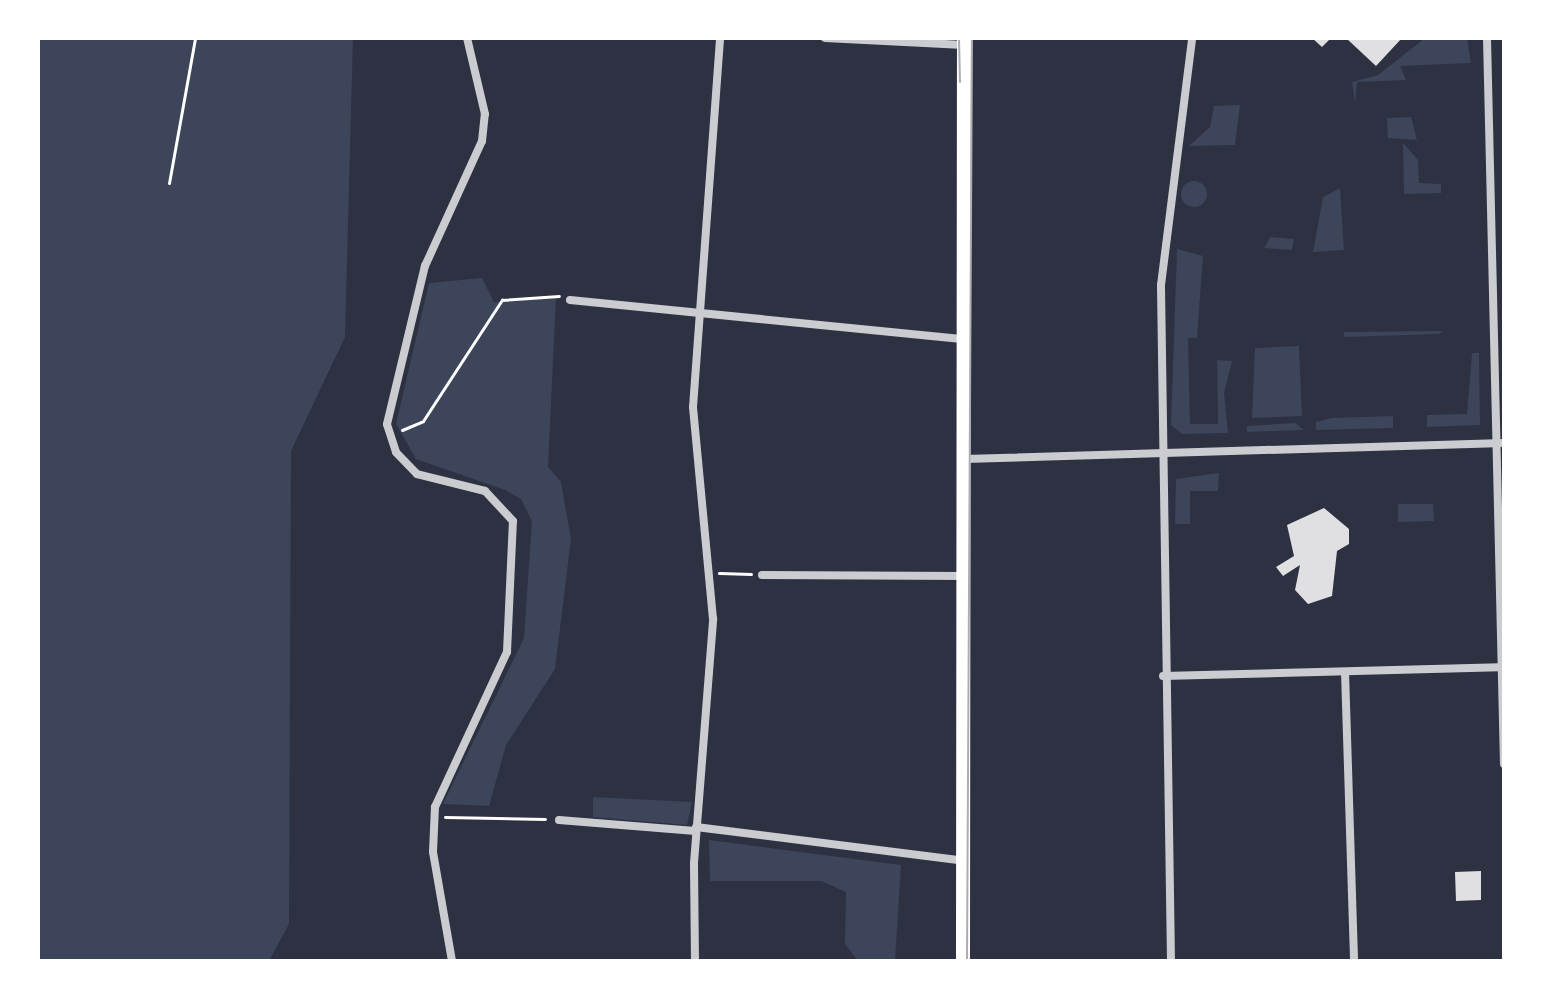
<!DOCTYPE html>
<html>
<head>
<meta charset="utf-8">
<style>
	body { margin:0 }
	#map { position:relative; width:1542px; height:999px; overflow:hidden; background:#2d3142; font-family:Manrope,sans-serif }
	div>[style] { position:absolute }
	.green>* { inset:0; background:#3c4559 }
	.round { border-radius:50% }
	.building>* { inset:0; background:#e0e0e3 }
	.path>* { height:3px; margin:-1.5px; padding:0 1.5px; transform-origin:1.5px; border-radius:1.5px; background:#fff }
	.minor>* { height:8px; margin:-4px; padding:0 4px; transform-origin:4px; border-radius:4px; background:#caccd0 }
	.secondary>* { height:14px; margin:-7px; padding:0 7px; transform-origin:7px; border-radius:7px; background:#fff }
	.tram>* { height:2px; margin:-1px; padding:0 1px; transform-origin:1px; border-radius:1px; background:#abadb3 }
	span { translate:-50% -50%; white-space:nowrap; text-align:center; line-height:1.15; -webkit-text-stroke:7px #fff; paint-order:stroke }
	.frame { position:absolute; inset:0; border:40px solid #fff; pointer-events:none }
</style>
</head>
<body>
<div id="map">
	<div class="green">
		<div style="clip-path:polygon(38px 38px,353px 38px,345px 337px,291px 451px,289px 924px,269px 961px,38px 961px)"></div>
		<div style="clip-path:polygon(1425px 38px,1467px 38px,1471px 63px,1400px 66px,1406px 80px,1357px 82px,1355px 103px,1352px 82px,1378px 75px)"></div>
		<div style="clip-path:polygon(1240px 105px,1235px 145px,1189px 146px,1210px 127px,1214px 106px)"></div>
		<div style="clip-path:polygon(1411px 117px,1417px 140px,1388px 138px,1387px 118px)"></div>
		<div style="clip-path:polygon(1403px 143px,1418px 160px,1419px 183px,1441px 184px,1441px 193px,1404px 194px)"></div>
		<div class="round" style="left:1181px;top:181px;width:26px;height:26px"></div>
		<div style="clip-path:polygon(1340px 188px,1344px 250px,1313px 252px,1323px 197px)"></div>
		<div style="clip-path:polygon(1270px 237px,1294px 239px,1292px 250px,1264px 248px)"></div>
		<div style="clip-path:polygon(1177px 249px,1203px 256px,1197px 338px,1188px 338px,1190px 424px,1218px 424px,1217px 360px,1232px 361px,1224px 393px,1228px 433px,1182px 434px,1171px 425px)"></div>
		<div style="clip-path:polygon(482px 278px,494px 302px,556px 298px,548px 467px,561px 482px,571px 539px,555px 669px,506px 745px,489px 806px,443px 804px,524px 638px,532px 521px,521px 499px,505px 490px,416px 459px,396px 424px,429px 283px)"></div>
		<div style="clip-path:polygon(1443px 331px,1439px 334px,1344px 337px,1344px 332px)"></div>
		<div style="clip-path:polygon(1299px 346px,1302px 416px,1252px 418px,1255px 348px)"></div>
		<div style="clip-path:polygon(1472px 353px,1479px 353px,1480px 425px,1427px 427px,1427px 415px,1467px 414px)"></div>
		<div style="clip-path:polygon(1393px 416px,1393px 428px,1316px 430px,1316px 422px,1331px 418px)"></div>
		<div style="clip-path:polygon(1295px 423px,1304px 430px,1247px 432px,1247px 426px)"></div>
		<div style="clip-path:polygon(1219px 473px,1218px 491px,1190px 491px,1190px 524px,1175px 524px,1176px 479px)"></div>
		<div style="clip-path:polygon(1398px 504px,1433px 504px,1434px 521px,1398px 522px)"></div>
		<div style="clip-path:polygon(593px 797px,692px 802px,687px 825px,593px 817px)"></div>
		<div style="clip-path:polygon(709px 840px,901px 865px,895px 961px,858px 961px,845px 944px,846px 892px,821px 881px,710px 881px)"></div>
	</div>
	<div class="building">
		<div style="clip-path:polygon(1312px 38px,1331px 38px,1322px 47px)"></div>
		<div style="clip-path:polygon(1346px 38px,1402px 38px,1376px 66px)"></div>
		<div style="clip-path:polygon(1324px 508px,1349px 529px,1349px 544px,1337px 551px,1332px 596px,1308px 604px,1295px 590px,1300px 565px,1283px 576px,1276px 567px,1294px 556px,1287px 525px)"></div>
		<div style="clip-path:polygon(1481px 871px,1481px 900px,1456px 901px,1455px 872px)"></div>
	</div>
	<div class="path">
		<div style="left:169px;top:183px;width:147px;rotate:-79.8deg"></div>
		<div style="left:402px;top:430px;width:23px;rotate:-23deg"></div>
		<div style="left:423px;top:421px;width:145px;rotate:-56.9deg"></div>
		<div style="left:502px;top:300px;width:57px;rotate:-4deg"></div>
		<div style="left:719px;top:573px;width:32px;rotate:2deg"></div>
		<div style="left:445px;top:817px;width:100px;rotate:1.1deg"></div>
	</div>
	<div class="minor">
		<div style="left:825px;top:38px;width:139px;rotate:2.9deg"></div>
		<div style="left:1487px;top:38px;width:726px;rotate:88.66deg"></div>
		<div style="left:570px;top:300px;width:396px;rotate:5.7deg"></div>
		<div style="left:964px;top:459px;width:540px;rotate:-1.7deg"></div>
		<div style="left:762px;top:575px;width:202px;rotate:0.3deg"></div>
		<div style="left:1345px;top:672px;width:289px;rotate:88.2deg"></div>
		<div style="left:1163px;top:676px;width:336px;rotate:-1.5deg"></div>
		<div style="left:559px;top:820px;width:137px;rotate:4.6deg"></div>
		<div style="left:696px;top:827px;width:270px;rotate:7.2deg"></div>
		<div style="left:452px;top:961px;width:111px;rotate:-99.9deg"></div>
		<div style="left:433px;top:852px;width:45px;rotate:-87.5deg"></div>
		<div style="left:435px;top:807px;width:171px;rotate:-65.1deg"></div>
		<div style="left:507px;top:652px;width:131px;rotate:-87.4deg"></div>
		<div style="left:513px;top:521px;width:41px;rotate:-133deg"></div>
		<div style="left:485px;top:491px;width:70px;rotate:-166deg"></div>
		<div style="left:417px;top:474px;width:30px;rotate:-134deg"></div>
		<div style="left:396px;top:452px;width:29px;rotate:-108deg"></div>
		<div style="left:387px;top:424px;width:163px;rotate:-76.5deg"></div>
		<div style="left:425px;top:266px;width:137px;rotate:-65.5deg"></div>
		<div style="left:482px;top:141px;width:27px;rotate:-84deg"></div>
		<div style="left:485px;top:114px;width:78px;rotate:-103.3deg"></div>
		<div style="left:695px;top:961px;width:98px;rotate:-90.6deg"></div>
		<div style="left:694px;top:863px;width:245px;rotate:-85.5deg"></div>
		<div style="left:713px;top:619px;width:213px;rotate:-95.4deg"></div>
		<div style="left:693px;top:407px;width:370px;rotate:-85.8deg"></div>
		<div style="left:1171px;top:961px;width:676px;rotate:-90.85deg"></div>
		<div style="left:1161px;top:285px;width:249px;rotate:-82.8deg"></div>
	</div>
	<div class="secondary">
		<div style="left:963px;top:961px;width:923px;rotate:-89.94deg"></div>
	</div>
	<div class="tram">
		<div style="left:959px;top:38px;width:44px;rotate:88.7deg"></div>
		<div style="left:967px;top:961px;width:923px;rotate:-89.69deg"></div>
	</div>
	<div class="frame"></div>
</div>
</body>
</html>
